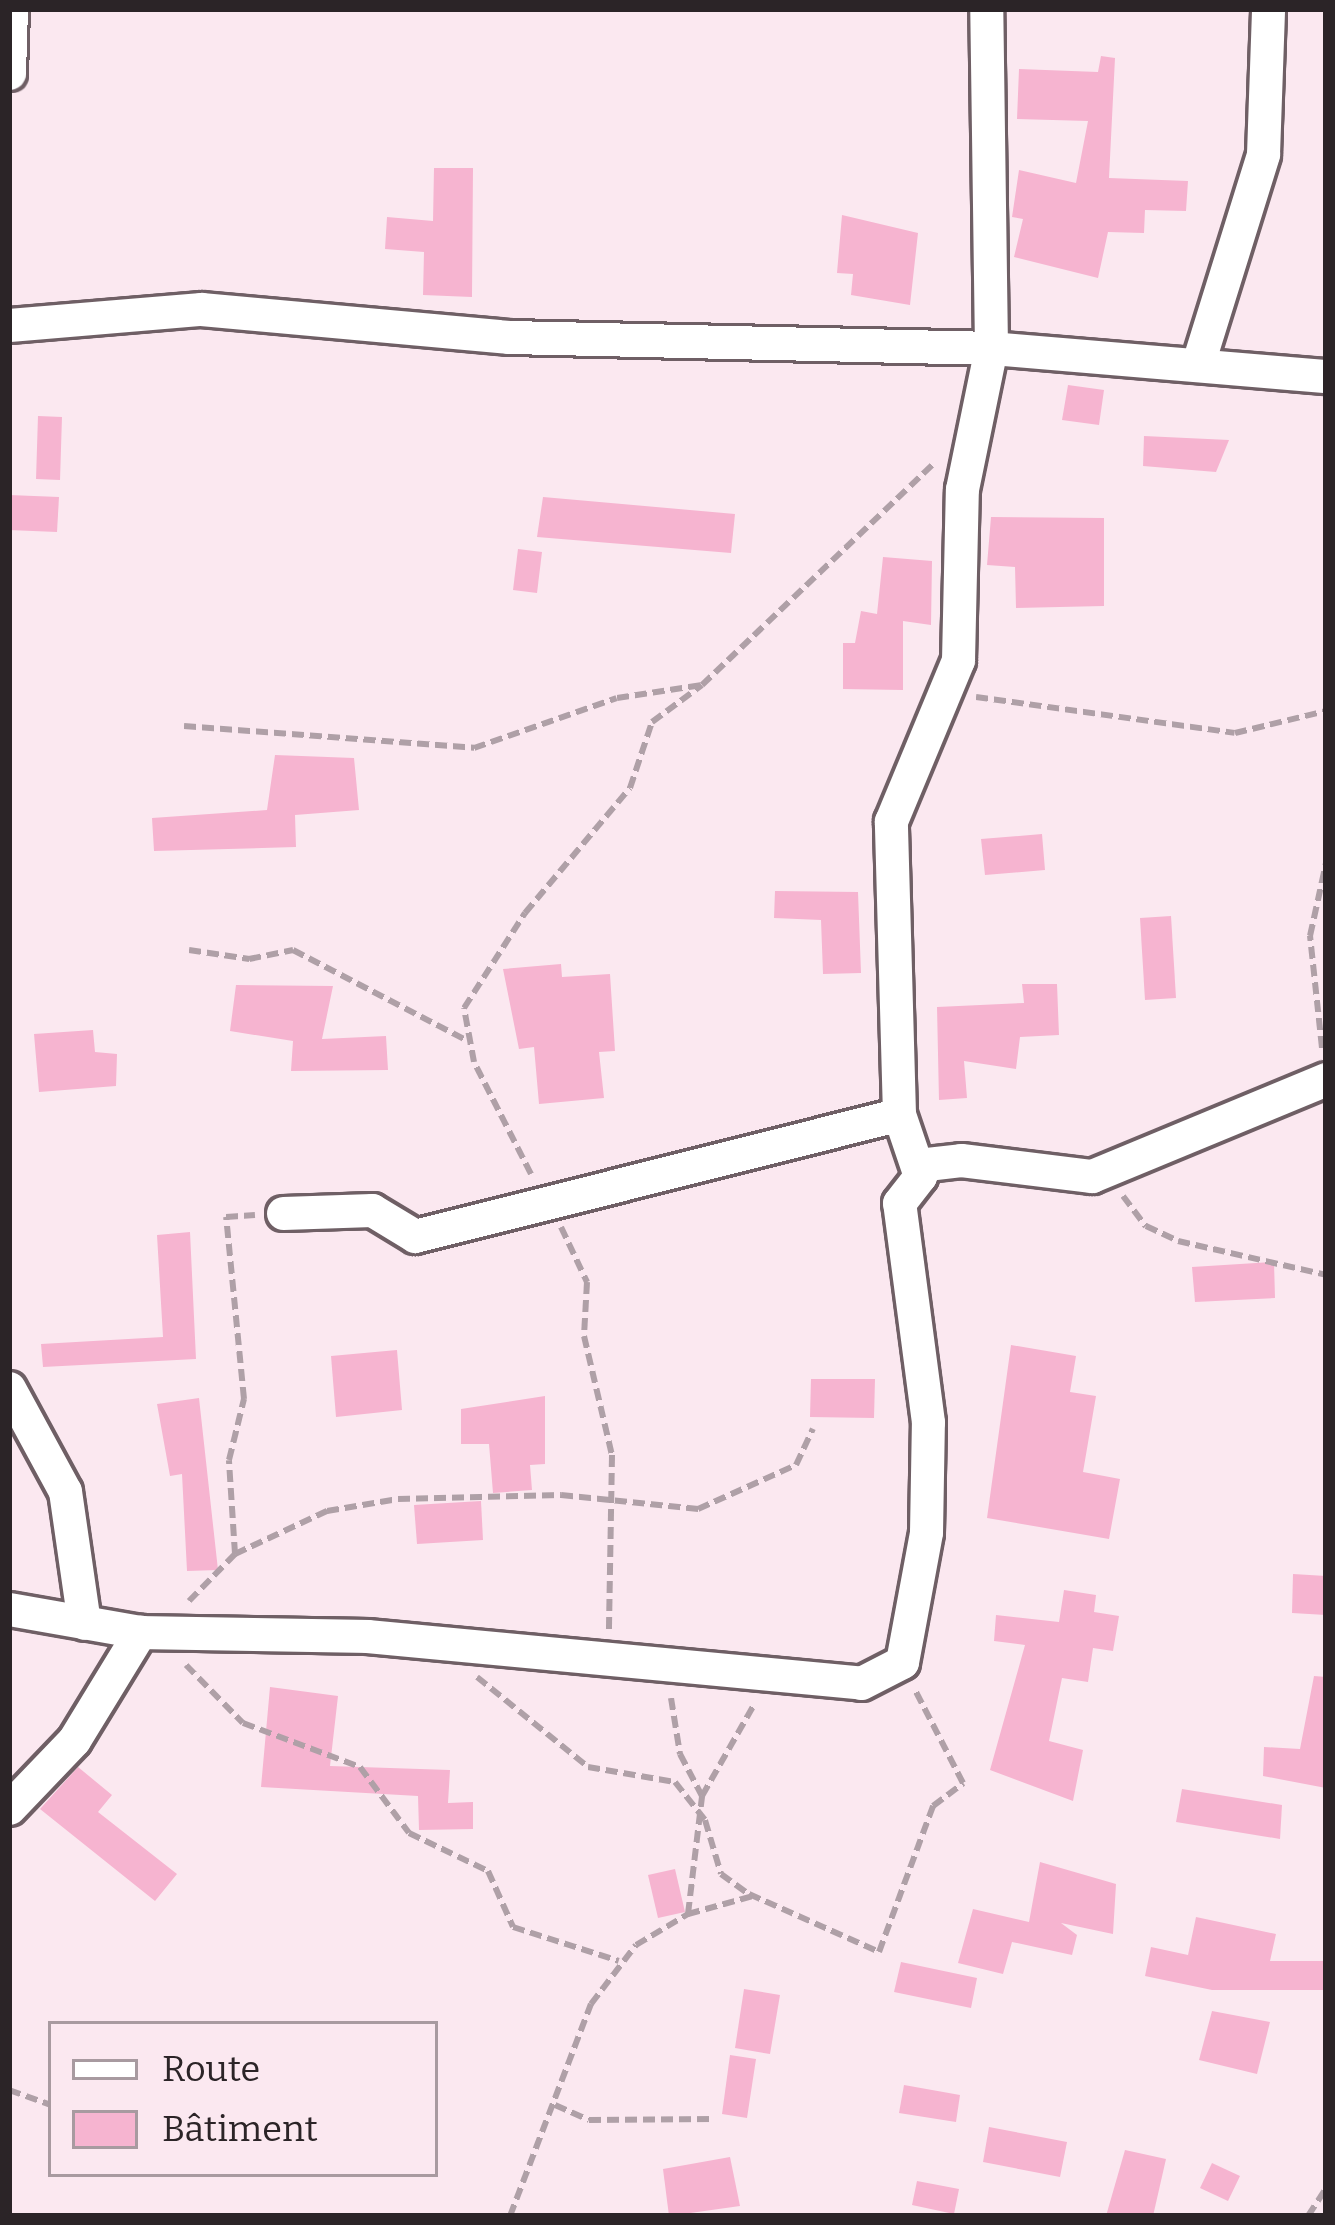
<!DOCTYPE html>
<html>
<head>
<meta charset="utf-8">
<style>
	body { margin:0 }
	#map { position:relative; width:1335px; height:2225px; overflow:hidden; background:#fbe8f0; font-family:Bitter,serif }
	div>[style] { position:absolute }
	.building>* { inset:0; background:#f6b4d0 }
	.path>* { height:6px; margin-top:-3px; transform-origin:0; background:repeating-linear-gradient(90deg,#afa0a7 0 12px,transparent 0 18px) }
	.roads { filter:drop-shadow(3px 0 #6f5f65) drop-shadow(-3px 0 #6f5f65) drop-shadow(0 3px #6f5f65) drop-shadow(0 -3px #6f5f65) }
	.minor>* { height:33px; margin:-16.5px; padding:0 16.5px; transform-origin:16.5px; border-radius:16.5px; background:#fff }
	span { translate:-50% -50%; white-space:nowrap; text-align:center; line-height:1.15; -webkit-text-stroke:12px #fbe8f0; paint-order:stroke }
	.frame { position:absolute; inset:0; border:12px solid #2b2427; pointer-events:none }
	.legend { position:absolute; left:48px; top:2021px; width:390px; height:156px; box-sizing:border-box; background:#fbe8f0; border:3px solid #a89aa0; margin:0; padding:15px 21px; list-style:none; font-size:36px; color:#2b2427 }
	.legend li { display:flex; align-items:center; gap:24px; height:60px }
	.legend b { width:60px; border:3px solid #a89aa0 }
</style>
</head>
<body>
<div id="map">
	<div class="building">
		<div style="clip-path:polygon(1101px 56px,1115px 58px,1109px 178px,1188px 181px,1186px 211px,1145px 210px,1144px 233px,1108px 232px,1098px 278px,1014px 257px,1023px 219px,1012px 217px,1019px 170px,1076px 183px,1088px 121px,1017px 119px,1019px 69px,1098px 72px)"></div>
		<div style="clip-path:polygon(434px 168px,473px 168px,472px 297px,423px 295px,424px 252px,385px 249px,387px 217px,433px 221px)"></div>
		<div style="clip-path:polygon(842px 215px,918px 233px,910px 305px,851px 295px,853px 274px,837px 273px)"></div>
		<div style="clip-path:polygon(1068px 385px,1104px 390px,1099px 425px,1062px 420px)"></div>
		<div style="clip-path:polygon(38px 416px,62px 417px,60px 480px,36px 479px)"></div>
		<div style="clip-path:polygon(1144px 436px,1229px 440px,1216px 472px,1143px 466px)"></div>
		<div style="clip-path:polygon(9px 495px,59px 497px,57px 532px,9px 530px)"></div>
		<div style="clip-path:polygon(543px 497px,735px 514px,731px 553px,537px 537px)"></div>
		<div style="clip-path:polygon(991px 517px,1104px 518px,1104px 606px,1016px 608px,1015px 567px,987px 565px)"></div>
		<div style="clip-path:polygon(518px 549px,542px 552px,537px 593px,513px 590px)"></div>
		<div style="clip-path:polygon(883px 557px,932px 561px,931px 625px,903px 621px,903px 690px,843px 689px,843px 643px,855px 643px,861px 611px,877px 614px)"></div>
		<div style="clip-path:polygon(275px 755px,354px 758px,359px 810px,295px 815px,296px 847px,154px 851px,152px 818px,267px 810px)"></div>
		<div style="clip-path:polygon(1042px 834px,1045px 870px,985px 875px,981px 839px)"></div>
		<div style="clip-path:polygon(775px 891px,858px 892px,861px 973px,823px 974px,821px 920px,774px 918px)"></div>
		<div style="clip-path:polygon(1171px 916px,1176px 998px,1145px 1000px,1140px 918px)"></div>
		<div style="clip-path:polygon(561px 964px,562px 977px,610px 974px,615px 1051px,599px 1052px,604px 1098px,539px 1104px,534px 1047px,519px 1049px,503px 969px)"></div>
		<div style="clip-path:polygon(1022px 984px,1057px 984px,1059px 1035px,1020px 1037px,1016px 1069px,964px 1061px,967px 1098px,939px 1100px,937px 1007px,1024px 1003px)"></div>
		<div style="clip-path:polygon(236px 985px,333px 986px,322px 1039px,386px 1036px,388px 1070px,291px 1071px,293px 1041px,230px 1031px)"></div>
		<div style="clip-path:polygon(93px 1030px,95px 1052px,117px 1054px,116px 1086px,39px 1092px,34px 1034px)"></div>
		<div style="clip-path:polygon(190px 1232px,196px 1359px,43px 1367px,41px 1344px,163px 1337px,157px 1235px)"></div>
		<div style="clip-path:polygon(1274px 1262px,1275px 1298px,1195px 1302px,1192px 1267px)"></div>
		<div style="clip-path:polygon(1011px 1345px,1076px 1356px,1070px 1392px,1096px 1396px,1083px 1472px,1120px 1479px,1109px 1539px,987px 1518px)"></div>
		<div style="clip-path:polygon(397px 1350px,402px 1410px,336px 1417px,331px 1356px)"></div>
		<div style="clip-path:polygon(811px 1379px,875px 1379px,874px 1418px,810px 1417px)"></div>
		<div style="clip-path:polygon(545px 1396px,545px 1464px,530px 1465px,532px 1490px,493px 1493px,489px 1444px,461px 1444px,461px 1409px)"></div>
		<div style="clip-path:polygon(199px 1398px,218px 1570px,187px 1571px,182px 1474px,170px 1476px,157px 1404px)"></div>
		<div style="clip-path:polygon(481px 1501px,483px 1540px,417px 1544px,414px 1505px)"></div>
		<div style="clip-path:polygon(1293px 1574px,1326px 1576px,1326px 1615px,1292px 1613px)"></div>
		<div style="clip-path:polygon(1064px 1590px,1096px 1595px,1094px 1612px,1119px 1616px,1113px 1651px,1093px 1648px,1088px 1682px,1062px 1678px,1049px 1741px,1083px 1750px,1073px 1801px,990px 1770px,1025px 1645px,994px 1641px,996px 1615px,1059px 1622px)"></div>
		<div style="clip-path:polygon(1314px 1676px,1326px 1677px,1326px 1788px,1263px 1776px,1264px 1747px,1300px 1749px)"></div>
		<div style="clip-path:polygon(270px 1687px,338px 1696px,330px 1766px,450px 1770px,448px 1803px,473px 1802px,473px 1829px,419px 1830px,418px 1796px,261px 1787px)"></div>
		<div style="clip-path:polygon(78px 1767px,112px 1795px,98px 1812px,177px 1874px,155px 1901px,40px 1809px)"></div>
		<div style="clip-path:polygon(1182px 1789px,1282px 1805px,1280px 1839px,1176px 1822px)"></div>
		<div style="clip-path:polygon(1040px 1862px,1116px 1884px,1113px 1934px,1061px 1923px,1077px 1935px,1072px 1955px,1012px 1942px,1003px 1974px,958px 1963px,973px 1909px,1029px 1922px)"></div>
		<div style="clip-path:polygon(675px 1869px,685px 1912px,658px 1918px,648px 1875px)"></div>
		<div style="clip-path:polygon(1196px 1917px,1276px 1934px,1270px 1961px,1326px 1961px,1326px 1990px,1212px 1990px,1145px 1976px,1151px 1947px,1188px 1955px)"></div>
		<div style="clip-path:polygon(901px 1962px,977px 1978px,971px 2008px,894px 1992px)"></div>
		<div style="clip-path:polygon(744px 1989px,780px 1995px,770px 2054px,735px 2048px)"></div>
		<div style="clip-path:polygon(1212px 2011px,1270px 2022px,1257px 2074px,1199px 2060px)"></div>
		<div style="clip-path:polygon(730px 2055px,756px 2059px,747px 2118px,722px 2114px)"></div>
		<div style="clip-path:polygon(904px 2085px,960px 2095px,956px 2122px,899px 2113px)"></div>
		<div style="clip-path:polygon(989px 2127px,1067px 2142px,1060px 2177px,983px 2162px)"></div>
		<div style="clip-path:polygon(1125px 2150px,1166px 2159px,1153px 2216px,1106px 2216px)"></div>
		<div style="clip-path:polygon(730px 2157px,740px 2206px,669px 2216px,663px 2169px)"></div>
		<div style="clip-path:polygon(1212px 2163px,1240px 2176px,1228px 2201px,1200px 2188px)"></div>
		<div style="clip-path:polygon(917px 2181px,959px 2189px,954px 2214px,912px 2205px)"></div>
	</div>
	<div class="path">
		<div style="left:976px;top:697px;width:261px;rotate:7.9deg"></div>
		<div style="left:1235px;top:733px;width:94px;rotate:-13.6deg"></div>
		<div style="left:184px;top:726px;width:291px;rotate:4.3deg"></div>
		<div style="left:474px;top:748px;width:151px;rotate:-19.3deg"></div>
		<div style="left:617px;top:698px;width:86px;rotate:-8.7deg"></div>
		<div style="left:702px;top:685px;width:320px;rotate:-43.7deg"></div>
		<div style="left:189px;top:950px;width:61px;rotate:8.5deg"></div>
		<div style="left:249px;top:959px;width:45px;rotate:-11.6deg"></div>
		<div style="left:293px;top:950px;width:199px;rotate:27.5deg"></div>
		<div style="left:1322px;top:1048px;width:113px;rotate:-96.1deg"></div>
		<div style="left:1310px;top:936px;width:75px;rotate:-77.6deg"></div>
		<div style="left:531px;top:1174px;width:126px;rotate:-117deg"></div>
		<div style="left:474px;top:1062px;width:55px;rotate:-100.5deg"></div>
		<div style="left:464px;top:1008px;width:113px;rotate:-57.3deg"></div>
		<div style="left:525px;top:913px;width:163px;rotate:-50deg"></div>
		<div style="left:630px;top:788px;width:70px;rotate:-71.6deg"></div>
		<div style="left:652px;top:722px;width:62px;rotate:-36.5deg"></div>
		<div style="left:1123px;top:1196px;width:38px;rotate:53deg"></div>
		<div style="left:1146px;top:1226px;width:35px;rotate:25deg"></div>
		<div style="left:1178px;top:1241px;width:152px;rotate:12.9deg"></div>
		<div style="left:561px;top:1227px;width:61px;rotate:64.7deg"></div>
		<div style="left:587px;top:1282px;width:54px;rotate:93.2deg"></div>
		<div style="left:584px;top:1336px;width:122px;rotate:76.8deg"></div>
		<div style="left:612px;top:1455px;width:175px;rotate:91deg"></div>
		<div style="left:235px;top:1554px;width:102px;rotate:-25.1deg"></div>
		<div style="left:327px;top:1511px;width:72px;rotate:-9.6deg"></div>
		<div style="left:398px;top:1499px;width:163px;rotate:-1.4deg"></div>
		<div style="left:561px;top:1495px;width:138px;rotate:5.8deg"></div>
		<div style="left:698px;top:1509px;width:107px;rotate:-24.2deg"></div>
		<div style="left:796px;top:1465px;width:40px;rotate:-65deg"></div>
		<div style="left:189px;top:1601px;width:66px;rotate:-45.6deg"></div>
		<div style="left:235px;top:1554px;width:94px;rotate:-93.7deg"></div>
		<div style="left:229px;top:1460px;width:63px;rotate:-76.2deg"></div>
		<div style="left:244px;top:1399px;width:183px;rotate:-95.6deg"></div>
		<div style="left:226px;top:1217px;width:29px;rotate:-4deg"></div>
		<div style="left:186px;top:1665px;width:81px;rotate:45.5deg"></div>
		<div style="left:243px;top:1723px;width:125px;rotate:20.6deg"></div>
		<div style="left:360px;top:1767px;width:82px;rotate:53.4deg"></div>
		<div style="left:409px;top:1833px;width:88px;rotate:25.7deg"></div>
		<div style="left:488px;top:1871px;width:61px;rotate:65.9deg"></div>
		<div style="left:513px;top:1927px;width:111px;rotate:17.8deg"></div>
		<div style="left:477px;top:1677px;width:143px;rotate:39deg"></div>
		<div style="left:588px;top:1767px;width:88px;rotate:9.8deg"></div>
		<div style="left:675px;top:1782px;width:48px;rotate:51.7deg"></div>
		<div style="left:705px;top:1820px;width:56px;rotate:73.5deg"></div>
		<div style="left:721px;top:1874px;width:34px;rotate:36deg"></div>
		<div style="left:749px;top:1894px;width:142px;rotate:24deg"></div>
		<div style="left:879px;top:1952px;width:156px;rotate:-69.7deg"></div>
		<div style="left:933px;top:1806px;width:38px;rotate:-37deg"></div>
		<div style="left:963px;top:1783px;width:107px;rotate:-117.3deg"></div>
		<div style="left:671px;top:1698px;width:57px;rotate:80.9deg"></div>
		<div style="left:680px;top:1754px;width:47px;rotate:62.4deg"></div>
		<div style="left:688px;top:1914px;width:67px;rotate:-15.5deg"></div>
		<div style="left:9px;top:2090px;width:45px;rotate:19.7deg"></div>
		<div style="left:555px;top:2105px;width:37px;rotate:24deg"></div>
		<div style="left:589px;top:2120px;width:125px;rotate:-0.5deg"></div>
		<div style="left:510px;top:2216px;width:227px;rotate:-69.1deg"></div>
		<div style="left:591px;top:2004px;width:74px;rotate:-52.7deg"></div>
		<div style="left:636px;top:1945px;width:61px;rotate:-30.8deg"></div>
		<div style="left:688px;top:1914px;width:119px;rotate:-83.2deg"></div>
		<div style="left:702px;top:1796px;width:107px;rotate:-60.3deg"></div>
		<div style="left:1308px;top:2216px;width:33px;rotate:-57deg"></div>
	</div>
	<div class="roads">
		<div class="minor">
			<div style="left:9px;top:73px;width:64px;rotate:-88.2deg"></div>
			<div style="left:9px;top:325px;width:193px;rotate:-4.8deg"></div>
			<div style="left:201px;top:309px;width:309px;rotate:5.2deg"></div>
			<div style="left:509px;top:337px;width:482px;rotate:1.3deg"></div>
			<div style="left:991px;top:348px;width:336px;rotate:4.8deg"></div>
			<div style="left:1199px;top:360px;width:216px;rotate:-72.7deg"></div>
			<div style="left:1263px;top:154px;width:145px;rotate:-88deg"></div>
			<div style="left:920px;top:1176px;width:11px;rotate:-100deg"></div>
			<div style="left:918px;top:1165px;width:43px;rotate:-6.6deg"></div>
			<div style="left:961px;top:1160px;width:132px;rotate:7deg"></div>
			<div style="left:1092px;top:1176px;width:253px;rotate:-22.5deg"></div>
			<div style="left:283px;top:1213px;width:89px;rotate:-1.9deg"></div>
			<div style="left:372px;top:1210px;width:50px;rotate:31.2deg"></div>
			<div style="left:415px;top:1236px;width:499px;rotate:-14.1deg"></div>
			<div style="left:9px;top:1388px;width:117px;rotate:61.5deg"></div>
			<div style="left:65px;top:1491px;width:133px;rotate:81.8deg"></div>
			<div style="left:9px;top:1609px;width:133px;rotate:10deg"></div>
			<div style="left:140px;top:1632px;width:227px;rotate:1deg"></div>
			<div style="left:367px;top:1636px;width:496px;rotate:5.4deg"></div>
			<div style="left:861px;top:1683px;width:46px;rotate:-27.1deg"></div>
			<div style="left:902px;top:1662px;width:132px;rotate:-79.5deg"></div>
			<div style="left:926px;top:1532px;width:110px;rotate:-89deg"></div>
			<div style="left:928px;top:1422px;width:221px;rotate:-97.5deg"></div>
			<div style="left:899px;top:1203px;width:34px;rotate:-52deg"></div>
			<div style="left:920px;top:1176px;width:65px;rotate:-108.7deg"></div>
			<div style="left:899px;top:1114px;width:293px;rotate:-91.6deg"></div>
			<div style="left:891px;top:821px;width:174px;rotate:-67.4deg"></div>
			<div style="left:958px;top:660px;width:171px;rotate:-88.7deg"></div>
			<div style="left:962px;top:489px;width:144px;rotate:-78.4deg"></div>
			<div style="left:991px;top:348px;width:339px;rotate:-90.8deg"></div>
			<div style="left:9px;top:1808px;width:94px;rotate:-46.3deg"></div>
			<div style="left:74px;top:1740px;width:127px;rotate:-58.6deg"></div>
		</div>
	</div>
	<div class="frame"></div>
	<ul class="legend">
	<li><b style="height:15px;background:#fff"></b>Route</li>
	<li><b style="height:33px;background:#f6b4d0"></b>Bâtiment</li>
	</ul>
</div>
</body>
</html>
